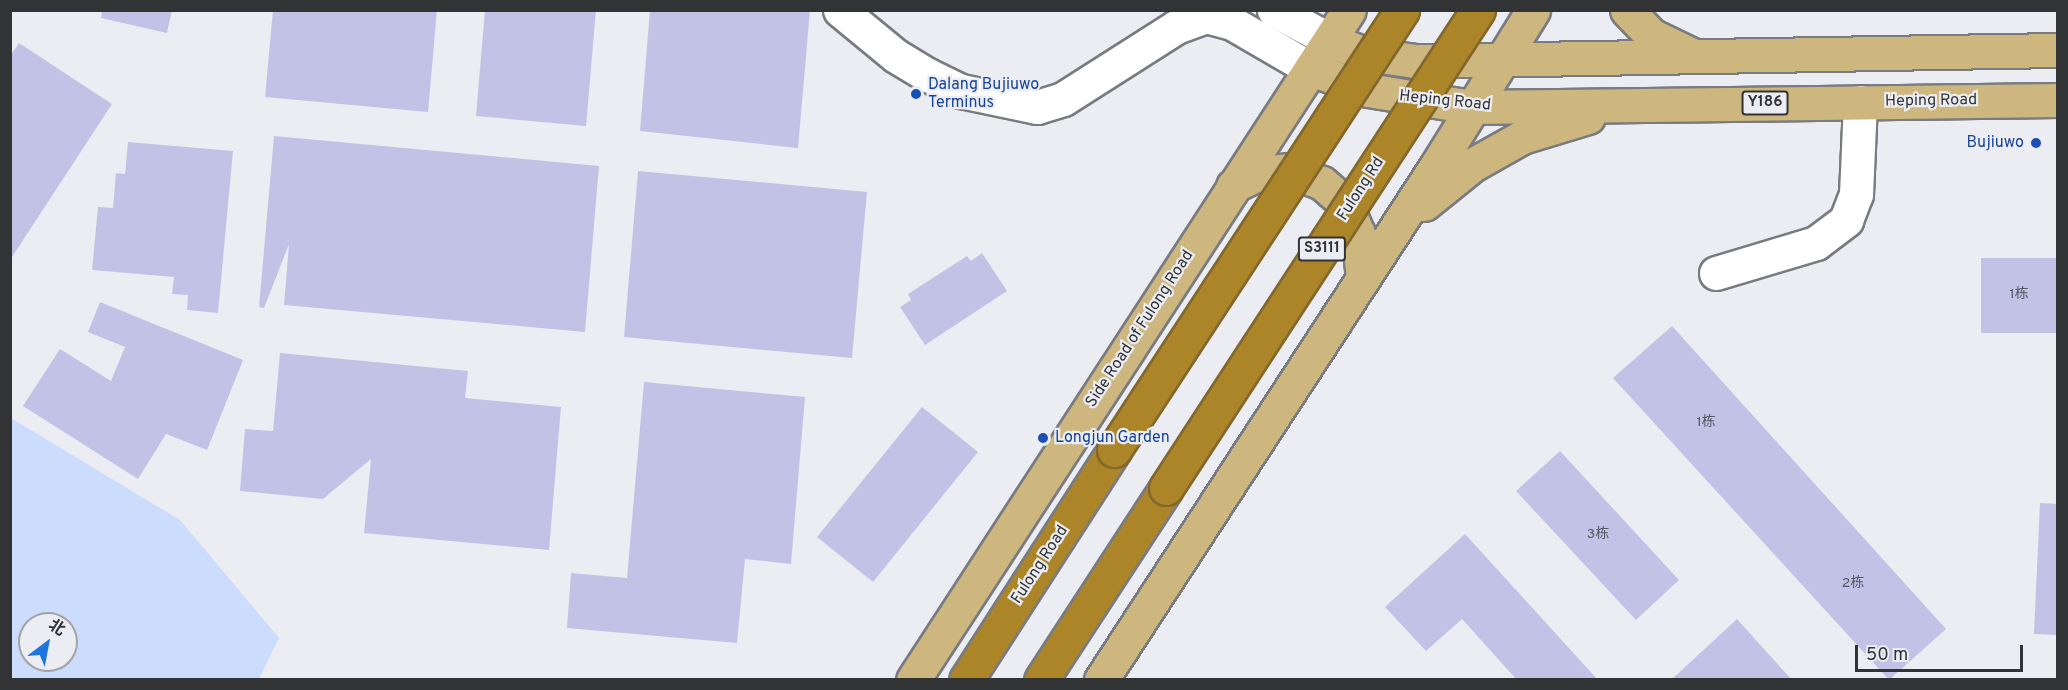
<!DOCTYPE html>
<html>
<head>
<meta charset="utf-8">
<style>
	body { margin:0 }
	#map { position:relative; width:2068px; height:690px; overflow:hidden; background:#ebedf3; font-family:Overpass,"Noto Sans SC",sans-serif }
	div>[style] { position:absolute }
	.green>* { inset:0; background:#ccdcfc }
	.building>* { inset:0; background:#c2c2e7 }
	.roads { filter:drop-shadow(2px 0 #787b7f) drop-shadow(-2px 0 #787b7f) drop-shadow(0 2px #787b7f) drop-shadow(0 -2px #787b7f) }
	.minor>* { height:33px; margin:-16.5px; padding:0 16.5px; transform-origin:16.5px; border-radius:16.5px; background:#fff }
	.major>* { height:33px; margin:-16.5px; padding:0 16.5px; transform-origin:16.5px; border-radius:16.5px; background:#ceb67f }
	.highway>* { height:33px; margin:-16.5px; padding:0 16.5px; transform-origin:16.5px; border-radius:16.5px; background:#ad8529 }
	.bridges { filter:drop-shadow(2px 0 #82682d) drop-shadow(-2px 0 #82682d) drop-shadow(0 2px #82682d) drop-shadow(0 -2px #82682d) }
	.highway-bridge>* { height:33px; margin:-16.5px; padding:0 16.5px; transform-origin:16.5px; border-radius:16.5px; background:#ad8529 }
	.dots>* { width:16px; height:16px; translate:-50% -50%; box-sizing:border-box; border:3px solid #ebedf3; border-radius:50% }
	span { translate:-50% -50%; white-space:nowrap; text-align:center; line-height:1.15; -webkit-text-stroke:4.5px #ebedf3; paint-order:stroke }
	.number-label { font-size:14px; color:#565762 }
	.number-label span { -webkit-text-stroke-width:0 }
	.shield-label span { padding:2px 4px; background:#ebedf3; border:2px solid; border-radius:4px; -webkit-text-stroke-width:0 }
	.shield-label { font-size:15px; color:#323335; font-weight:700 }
	.transit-label { font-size:16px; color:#164399 }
	.left { translate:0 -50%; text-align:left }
	.right { translate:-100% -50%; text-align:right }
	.street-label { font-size:16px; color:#323335 }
	.frame { position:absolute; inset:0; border:12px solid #323335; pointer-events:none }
	.north { position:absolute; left:18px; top:612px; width:60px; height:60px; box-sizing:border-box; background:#ebedf3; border:2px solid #a1a3a7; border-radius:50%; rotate:32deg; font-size:16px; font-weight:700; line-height:24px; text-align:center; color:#323335 }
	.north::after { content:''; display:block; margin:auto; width:21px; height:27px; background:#1f74de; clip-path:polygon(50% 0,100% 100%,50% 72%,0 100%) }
	.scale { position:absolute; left:1855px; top:645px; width:168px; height:27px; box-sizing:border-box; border:3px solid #323335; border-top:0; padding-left:8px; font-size:18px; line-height:21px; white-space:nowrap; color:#323335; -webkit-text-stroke:4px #ebedf3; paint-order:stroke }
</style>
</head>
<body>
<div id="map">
	<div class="green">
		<div style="clip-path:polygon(evenodd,11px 418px,180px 520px,279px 638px,259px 679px,11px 679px,11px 418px,30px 624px,66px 624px,66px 660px,30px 660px,30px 624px)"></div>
	</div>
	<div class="building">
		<div style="clip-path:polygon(102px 10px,172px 10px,167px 33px,101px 18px)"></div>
		<div style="clip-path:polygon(273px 10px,437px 10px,428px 112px,265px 97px)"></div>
		<div style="clip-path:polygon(485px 10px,596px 10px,586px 126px,476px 116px)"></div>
		<div style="clip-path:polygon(650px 10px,810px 10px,798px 148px,640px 131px)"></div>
		<div style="clip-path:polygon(19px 43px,112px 104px,10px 260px,10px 56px)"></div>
		<div style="clip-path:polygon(274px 136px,599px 166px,585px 332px,284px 305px,289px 244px,264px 308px,259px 307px)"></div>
		<div style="clip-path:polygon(128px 142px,233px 151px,218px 313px,187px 310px,188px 295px,172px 294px,174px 277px,92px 270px,98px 207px,113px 208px,116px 173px,125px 174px)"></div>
		<div style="clip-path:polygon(638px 171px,867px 192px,852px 358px,624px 337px)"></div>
		<div style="clip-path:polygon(982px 253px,1007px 291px,925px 345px,900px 307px,911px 300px,908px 294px,967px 256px,971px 261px)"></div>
		<div style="clip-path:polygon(1981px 258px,2058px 258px,2058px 333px,1981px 333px)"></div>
		<div style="clip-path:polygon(100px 302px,243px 360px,207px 450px,166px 434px,138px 479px,23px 406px,60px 349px,111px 381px,125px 347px,88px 332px)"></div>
		<div style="clip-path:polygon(1672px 326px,1946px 629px,1889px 680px,1613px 378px)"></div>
		<div style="clip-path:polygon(280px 353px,468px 371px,465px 398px,561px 407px,549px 550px,364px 533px,371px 459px,323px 499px,240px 491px,245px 429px,273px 431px)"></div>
		<div style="clip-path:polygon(644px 382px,805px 397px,791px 564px,745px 559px,737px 643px,567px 628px,571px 573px,627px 578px)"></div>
		<div style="clip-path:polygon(922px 407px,978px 452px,873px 582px,817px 537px)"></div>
		<div style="clip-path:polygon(1560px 451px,1679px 580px,1636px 620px,1516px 491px)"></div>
		<div style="clip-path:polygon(2040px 503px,2058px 504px,2058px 635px,2034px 634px)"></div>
		<div style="clip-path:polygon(1465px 534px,1598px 680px,1517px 680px,1462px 619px,1426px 651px,1385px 607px)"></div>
		<div style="clip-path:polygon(1737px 619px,1792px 680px,1671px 680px)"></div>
	</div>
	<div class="roads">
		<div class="minor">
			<div style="left:840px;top:10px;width:72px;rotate:39.4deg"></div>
			<div style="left:896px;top:56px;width:37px;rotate:31deg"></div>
			<div style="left:928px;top:75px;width:37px;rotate:26deg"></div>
			<div style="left:961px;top:91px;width:78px;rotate:11.9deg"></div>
			<div style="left:1037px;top:107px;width:27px;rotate:-17deg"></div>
			<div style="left:1063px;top:99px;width:134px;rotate:-32.5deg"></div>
			<div style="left:1176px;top:27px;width:32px;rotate:-20deg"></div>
			<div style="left:1206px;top:16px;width:27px;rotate:15deg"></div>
			<div style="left:1232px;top:23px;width:91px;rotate:30.2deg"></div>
			<div style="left:1274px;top:10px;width:64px;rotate:28.2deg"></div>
			<div style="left:1716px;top:273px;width:104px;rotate:-16.7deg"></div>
			<div style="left:1816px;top:243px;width:38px;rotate:-37deg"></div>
			<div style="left:1846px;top:220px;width:28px;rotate:-69deg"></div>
			<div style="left:1856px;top:194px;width:92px;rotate:-87.5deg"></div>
		</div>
		<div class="major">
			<div style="left:1627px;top:10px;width:35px;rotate:46deg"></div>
			<div style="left:1651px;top:35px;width:46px;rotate:26deg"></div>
			<div style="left:1330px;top:40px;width:38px;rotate:22deg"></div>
			<div style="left:1365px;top:54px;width:50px;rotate:8deg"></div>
			<div style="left:1415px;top:61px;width:643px;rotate:-0.98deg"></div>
			<div style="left:1311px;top:69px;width:61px;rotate:20.2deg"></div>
			<div style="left:1368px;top:90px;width:105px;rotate:9.3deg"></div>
			<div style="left:1472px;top:107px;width:586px;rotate:-0.68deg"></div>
			<div style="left:1233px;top:186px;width:30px;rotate:-26deg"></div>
			<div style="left:1260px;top:173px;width:28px;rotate:-6deg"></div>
			<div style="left:1288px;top:170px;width:36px;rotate:21deg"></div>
			<div style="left:1322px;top:183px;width:30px;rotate:41deg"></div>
			<div style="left:1345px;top:203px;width:33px;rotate:67deg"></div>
			<div style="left:1358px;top:233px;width:45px;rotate:83.7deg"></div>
			<div style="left:1424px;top:204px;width:64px;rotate:-38.7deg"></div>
			<div style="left:1474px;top:164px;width:55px;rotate:-29.4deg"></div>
			<div style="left:1522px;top:137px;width:69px;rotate:-16.9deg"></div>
			<div style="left:913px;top:680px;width:799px;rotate:-56.95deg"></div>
			<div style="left:1101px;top:680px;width:615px;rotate:-56.88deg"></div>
			<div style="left:1437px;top:165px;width:182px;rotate:-58.2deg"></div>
		</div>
		<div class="highway">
			<div style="left:966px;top:680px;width:274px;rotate:-57.2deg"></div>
			<div style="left:1041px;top:680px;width:229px;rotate:-56.9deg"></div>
		</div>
	</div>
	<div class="bridges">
		<div class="highway-bridge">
			<div style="left:1114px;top:450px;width:526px;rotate:-56.79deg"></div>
			<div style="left:1166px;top:488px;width:571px;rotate:-56.87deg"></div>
		</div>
	</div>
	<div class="dots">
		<div style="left:916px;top:94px;background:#1a4fb4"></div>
		<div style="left:2036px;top:143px;background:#1a4fb4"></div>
		<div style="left:1043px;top:438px;background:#1a4fb4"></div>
	</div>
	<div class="number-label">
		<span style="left:2019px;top:295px">1栋</span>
		<span style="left:1706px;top:423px">1栋</span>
		<span style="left:1598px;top:535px">3栋</span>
		<span style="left:1853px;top:584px">2栋</span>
	</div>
	<div class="shield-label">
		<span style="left:1765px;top:103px">Y186</span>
		<span style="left:1322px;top:249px">S3111</span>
	</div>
	<div class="transit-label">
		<span class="left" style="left:928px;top:94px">Dalang Bujiuwo<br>Terminus</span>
		<span class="right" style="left:2024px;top:143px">Bujiuwo</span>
		<span class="left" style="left:1055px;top:438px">Longjun Garden</span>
	</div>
	<div class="street-label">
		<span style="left:1445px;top:101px;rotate:6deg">Heping Road</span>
		<span style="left:1931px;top:101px;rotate:-1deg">Heping Road</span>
		<span style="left:1361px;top:189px;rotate:-57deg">Fulong Rd</span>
		<span style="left:1140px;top:329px;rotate:-57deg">Side Road of Fulong Road</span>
		<span style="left:1040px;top:565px;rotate:-57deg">Fulong Road</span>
	</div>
	<div class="frame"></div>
	<div class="north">北</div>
	<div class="scale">50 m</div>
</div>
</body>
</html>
